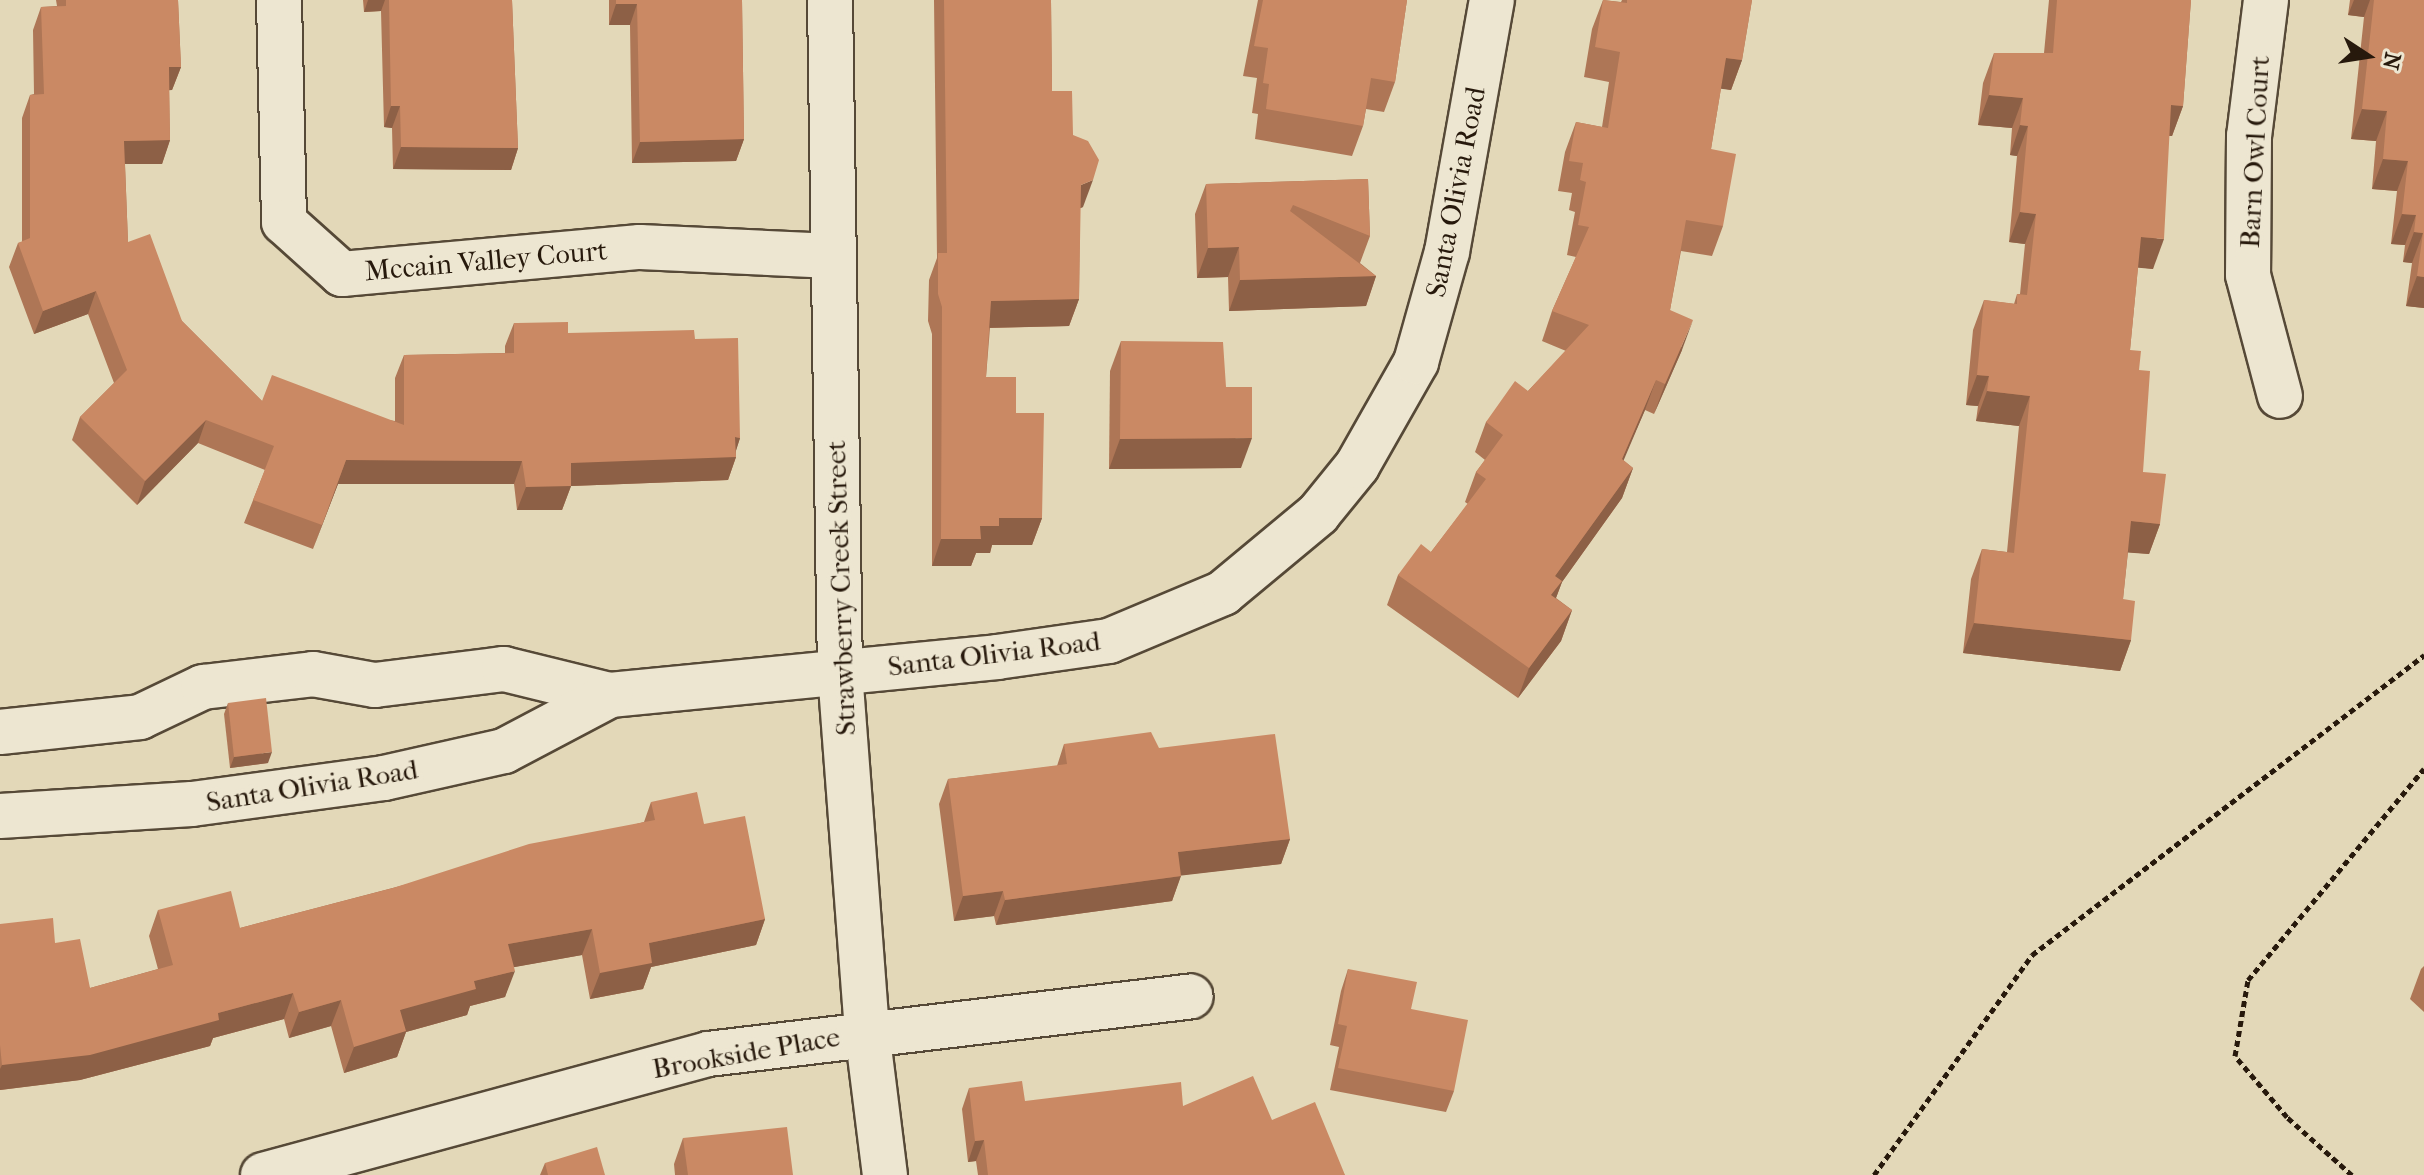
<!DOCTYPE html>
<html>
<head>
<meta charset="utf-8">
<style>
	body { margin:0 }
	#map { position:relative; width:2424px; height:1175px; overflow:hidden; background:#e3d8b8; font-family:"IM FELL French Canon",serif }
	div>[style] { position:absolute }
	.path>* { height:5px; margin-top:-2.5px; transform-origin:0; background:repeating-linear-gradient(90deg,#27190c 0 6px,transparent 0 10px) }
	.roads { filter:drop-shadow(2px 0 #564937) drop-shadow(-2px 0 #564937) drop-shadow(0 2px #564937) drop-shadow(0 -2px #564937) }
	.minor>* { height:44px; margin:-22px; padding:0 22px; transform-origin:22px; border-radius:22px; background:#ede6d1 }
	.wall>* { inset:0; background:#ae7656 }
	.shaded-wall>* { inset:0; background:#8d6046 }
	.building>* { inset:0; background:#ca8964 }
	span { translate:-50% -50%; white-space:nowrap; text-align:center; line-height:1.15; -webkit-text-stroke:8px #ede6d1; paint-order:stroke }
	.street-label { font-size:28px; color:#27190c }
	.north { position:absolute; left:2328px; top:16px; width:80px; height:80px; -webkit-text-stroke:6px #ede6d1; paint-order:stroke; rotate:102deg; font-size:22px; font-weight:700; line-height:32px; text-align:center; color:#27190c }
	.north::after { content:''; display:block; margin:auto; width:28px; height:36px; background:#27190c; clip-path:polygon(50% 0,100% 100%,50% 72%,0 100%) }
</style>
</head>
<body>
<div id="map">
	<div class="path">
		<div style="left:1874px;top:1175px;width:271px;rotate:-54.3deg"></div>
		<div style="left:2032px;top:955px;width:494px;rotate:-37.4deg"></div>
		<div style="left:2352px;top:1175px;width:87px;rotate:-138.3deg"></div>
		<div style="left:2287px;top:1117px;width:80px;rotate:-130.4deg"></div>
		<div style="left:2235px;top:1056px;width:77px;rotate:-80.3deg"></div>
		<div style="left:2248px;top:980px;width:275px;rotate:-50.2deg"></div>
	</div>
	<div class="roads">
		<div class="minor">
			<div style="left:279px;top:0;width:222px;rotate:88.7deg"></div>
			<div style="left:284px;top:222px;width:78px;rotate:41.9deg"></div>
			<div style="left:342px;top:274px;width:299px;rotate:-5.2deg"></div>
			<div style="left:640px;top:247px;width:193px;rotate:2.7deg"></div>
			<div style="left:830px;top:0;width:672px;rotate:89.15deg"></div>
			<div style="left:840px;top:672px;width:360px;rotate:85.7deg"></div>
			<div style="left:867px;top:1031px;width:145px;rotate:82.9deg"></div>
			<div style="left:2266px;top:0;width:137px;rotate:97.1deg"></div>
			<div style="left:2249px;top:136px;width:139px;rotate:90.4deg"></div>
			<div style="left:2248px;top:275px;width:125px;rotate:75.2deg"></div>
			<div style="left:0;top:732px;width:141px;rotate:-6.1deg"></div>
			<div style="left:140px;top:717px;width:70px;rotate:-25.5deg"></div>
			<div style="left:203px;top:687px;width:111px;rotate:-6.7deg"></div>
			<div style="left:313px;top:674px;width:63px;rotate:10.1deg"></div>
			<div style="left:375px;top:685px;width:130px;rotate:-7.1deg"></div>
			<div style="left:504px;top:669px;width:109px;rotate:13.8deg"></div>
			<div style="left:610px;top:695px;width:389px;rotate:-5.6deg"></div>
			<div style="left:997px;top:657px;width:113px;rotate:-8.1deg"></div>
			<div style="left:1109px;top:641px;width:124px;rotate:-22.8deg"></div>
			<div style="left:1223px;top:593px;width:124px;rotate:-39.7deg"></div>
			<div style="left:1318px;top:514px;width:62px;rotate:-50.9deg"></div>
			<div style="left:1357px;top:466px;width:120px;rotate:-60.4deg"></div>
			<div style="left:1416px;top:362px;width:114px;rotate:-74.3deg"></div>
			<div style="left:1447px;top:252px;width:256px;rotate:-79.9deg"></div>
			<div style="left:0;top:816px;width:192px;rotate:-3.6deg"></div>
			<div style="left:192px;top:804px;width:194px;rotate:-7.7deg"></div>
			<div style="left:384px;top:778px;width:123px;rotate:-12.7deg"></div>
			<div style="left:504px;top:751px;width:120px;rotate:-27.8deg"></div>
			<div style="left:263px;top:1175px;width:461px;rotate:-15.2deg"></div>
			<div style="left:708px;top:1054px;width:486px;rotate:-6.8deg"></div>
		</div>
	</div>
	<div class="wall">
		<div style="clip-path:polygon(56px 0,178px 0,181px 67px,172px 90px,169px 90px,170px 140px,162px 164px,125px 164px,128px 242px,182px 321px,262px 401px,395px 421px,395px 378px,404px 355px,505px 353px,505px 346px,514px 323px,568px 333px,695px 339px,740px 438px,736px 450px,736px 457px,728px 480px,571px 486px,562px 510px,517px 510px,514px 484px,338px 484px,313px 549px,244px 523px,265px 470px,198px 443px,137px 505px,72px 440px,80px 417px,114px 383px,88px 314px,34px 334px,9px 267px,18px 243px,22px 242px,22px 118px,30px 95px,34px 94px,33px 30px,41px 7px,57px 6px)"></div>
		<div style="clip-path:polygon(363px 0,512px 0,518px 148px,511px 170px,393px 169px,392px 128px,384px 127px,381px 11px,364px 12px)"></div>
		<div style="clip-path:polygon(609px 0,742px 0,744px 139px,736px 161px,632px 163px,630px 25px,609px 25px)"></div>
		<div style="clip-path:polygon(934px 0,1051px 0,1052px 91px,1073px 135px,1083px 207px,1080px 208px,1079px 299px,1069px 326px,990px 328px,986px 377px,1016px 413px,1042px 518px,1032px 545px,992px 545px,990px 553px,976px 553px,971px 566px,932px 566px,932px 334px,928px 321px,929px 280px,937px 258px)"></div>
		<div style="clip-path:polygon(1258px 0,1407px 0,1395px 82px,1384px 112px,1366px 109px,1363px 126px,1352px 156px,1255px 139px,1258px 114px,1252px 113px,1257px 78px,1243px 76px)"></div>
		<div style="clip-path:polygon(1603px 0,1621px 2px,1622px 0,1752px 0,1742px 60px,1731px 90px,1721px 88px,1711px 149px,1723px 226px,1712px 256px,1681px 251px,1670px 310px,1682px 350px,1654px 414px,1645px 410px,1623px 460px,1633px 468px,1622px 498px,1562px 582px,1556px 598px,1572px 610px,1561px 641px,1518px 698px,1387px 605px,1398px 575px,1431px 552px,1468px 504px,1465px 502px,1476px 472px,1485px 460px,1475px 452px,1486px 422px,1528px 391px,1566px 351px,1542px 341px,1552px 311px,1576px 257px,1567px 255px,1575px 212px,1569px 210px,1572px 193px,1558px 191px,1565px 152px,1576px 122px,1602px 127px,1609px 82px,1584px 77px,1592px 29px)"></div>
		<div style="clip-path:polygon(2049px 0,2191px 0,2183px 106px,2172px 136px,2169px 136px,2153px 269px,2138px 267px,2130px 350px,2139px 370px,2143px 472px,2160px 524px,2149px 554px,2128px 552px,2123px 599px,2131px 640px,2120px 671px,1963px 653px,1971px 579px,1982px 549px,2007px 552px,2019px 426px,1976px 421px,1978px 406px,1966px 405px,1973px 330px,1984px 300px,2014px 304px,2017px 294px,2020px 294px,2025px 244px,2009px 242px,2017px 156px,2010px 155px,2012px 128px,1978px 125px,1983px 83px,1994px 53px,2044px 53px)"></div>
		<div style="clip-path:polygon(2350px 0,2424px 0,2424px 308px,2406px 306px,2412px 263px,2403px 262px,2405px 245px,2391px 244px,2397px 191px,2372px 189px,2376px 141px,2351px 139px,2364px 17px,2348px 15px)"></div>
		<div style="clip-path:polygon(1368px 179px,1370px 236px,1360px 263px,1376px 276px,1366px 306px,1229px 311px,1228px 277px,1197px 278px,1195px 214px,1206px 184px)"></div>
		<div style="clip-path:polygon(1121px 341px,1226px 387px,1241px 468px,1109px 469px,1110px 371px)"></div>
		<div style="clip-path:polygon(228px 703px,268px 763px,230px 768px,224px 714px)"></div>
		<div style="clip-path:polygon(1064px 744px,1159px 748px,1290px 839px,1281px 864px,1181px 875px,1172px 901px,996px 925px,994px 916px,954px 921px,939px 804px,948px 779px,1057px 766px)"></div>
		<div style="clip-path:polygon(651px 802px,704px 824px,765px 919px,756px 945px,651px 967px,643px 989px,590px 999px,582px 955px,514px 967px,505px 997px,470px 1006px,467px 1015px,406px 1032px,397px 1057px,344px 1073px,331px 1026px,289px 1038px,284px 1019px,213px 1038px,210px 1046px,80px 1080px,0 1090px,0 924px,55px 943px,90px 988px,158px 969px,149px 936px,158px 910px,240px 928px,644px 822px)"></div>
		<div style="clip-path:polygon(2424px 966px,2424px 1012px,2410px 999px,2421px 969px)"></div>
		<div style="clip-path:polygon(1348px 969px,1411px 1009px,1454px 1091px,1446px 1112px,1330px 1090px,1339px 1047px,1330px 1045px,1341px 991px)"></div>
		<div style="clip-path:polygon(969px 1088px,1025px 1101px,1183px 1106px,1272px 1120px,1345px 1175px,978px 1175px,976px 1161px,968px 1162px,962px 1109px)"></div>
		<div style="clip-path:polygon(683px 1138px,793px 1175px,675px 1175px,674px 1164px)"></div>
		<div style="clip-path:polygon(545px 1163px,605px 1175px,540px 1175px)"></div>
	</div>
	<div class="shaded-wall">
		<div style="clip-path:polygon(368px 0,385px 0,381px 11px,364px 12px)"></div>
		<div style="clip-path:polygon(2354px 0,2370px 0,2364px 17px,2348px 15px)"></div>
		<div style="clip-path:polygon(616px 4px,637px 4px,630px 25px,609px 25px)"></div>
		<div style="clip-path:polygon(1726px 58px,1742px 60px,1731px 90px,1715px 88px)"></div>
		<div style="clip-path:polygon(169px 67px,181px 67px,172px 90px,160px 91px)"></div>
		<div style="clip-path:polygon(1989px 95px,2023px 98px,2012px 128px,1978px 125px)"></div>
		<div style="clip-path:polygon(2171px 105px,2183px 106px,2172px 136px,2160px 135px)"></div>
		<div style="clip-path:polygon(391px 106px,400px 106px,392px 128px,384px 127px)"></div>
		<div style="clip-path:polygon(2362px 109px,2387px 111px,2376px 141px,2351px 139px)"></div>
		<div style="clip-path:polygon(2020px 125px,2028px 126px,2017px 156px,2010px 155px)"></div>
		<div style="clip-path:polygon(744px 139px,736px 161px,632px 163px,640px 142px)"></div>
		<div style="clip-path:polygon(170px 140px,162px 164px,116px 164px,124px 141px)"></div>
		<div style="clip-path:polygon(401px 147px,518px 148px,511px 170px,393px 169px)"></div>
		<div style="clip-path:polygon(2383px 159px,2408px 161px,2397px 191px,2372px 189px)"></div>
		<div style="clip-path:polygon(1093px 180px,1083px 207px,1071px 212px,1081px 185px)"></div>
		<div style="clip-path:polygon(2020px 212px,2036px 214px,2025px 244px,2009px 242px)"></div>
		<div style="clip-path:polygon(2402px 214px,2416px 215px,2405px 245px,2391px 244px)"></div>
		<div style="clip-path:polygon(2414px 232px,2423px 233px,2412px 263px,2403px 262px)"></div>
		<div style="clip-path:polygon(2141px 237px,2164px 239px,2153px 269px,2130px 267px)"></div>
		<div style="clip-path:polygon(1239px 247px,1228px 277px,1197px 278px,1208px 248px)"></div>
		<div style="clip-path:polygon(1376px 276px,1366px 306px,1229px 311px,1240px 280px)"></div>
		<div style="clip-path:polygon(2417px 276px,2424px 277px,2424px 308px,2406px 306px)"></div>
		<div style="clip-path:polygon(96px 291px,88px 314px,34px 334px,43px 311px)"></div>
		<div style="clip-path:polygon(1079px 299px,1069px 326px,981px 328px,991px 301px)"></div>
		<div style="clip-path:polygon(1693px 320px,1682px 350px,1654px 414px,1665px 384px)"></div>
		<div style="clip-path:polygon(1977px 375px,1989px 376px,1978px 406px,1966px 405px)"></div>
		<div style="clip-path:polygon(1656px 380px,1645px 410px,1611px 490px,1622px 459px)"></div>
		<div style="clip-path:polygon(1987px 391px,2030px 396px,2019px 426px,1976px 421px)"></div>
		<div style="clip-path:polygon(206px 420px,198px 443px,137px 505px,145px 481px)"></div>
		<div style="clip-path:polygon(735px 437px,740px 438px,734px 457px,736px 457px,728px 480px,571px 486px,562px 510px,517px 510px,526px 487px,571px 463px)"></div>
		<div style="clip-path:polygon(1252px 438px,1241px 468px,1109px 469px,1120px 439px)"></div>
		<div style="clip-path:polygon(346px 460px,522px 461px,514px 484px,338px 484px,313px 549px)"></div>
		<div style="clip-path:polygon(1633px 468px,1622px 498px,1562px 582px,1551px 611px,1550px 598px,1555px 576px)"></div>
		<div style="clip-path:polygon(999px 518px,1042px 518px,1032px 545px,992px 545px,990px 553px,976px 553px,971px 566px,932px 566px,941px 539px)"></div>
		<div style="clip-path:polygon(2131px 521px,2160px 524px,2149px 554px,2120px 552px)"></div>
		<div style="clip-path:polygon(1572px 610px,1561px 641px,1518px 698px,1529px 668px)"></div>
		<div style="clip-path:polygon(1974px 623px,2131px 640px,2120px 671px,1963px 653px)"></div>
		<div style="clip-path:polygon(272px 752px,268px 763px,230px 768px,234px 757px)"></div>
		<div style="clip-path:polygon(1290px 839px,1281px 864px,1169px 877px,1178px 852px)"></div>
		<div style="clip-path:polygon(1181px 876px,1172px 901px,996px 925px,1005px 900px)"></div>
		<div style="clip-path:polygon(1003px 891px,994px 916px,954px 921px,963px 896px)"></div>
		<div style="clip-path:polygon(765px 919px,756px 945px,651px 967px,643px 989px,590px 999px,600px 973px,649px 943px)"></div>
		<div style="clip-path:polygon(592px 929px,582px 955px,499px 970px,508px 944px)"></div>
		<div style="clip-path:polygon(515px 971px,505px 997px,470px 1006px,467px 1015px,406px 1032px,397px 1057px,344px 1073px,354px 1047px,400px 1010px,474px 981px)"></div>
		<div style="clip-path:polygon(293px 993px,284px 1019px,213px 1038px,210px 1046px,80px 1080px,0 1090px,0 1069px,2px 1065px,218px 1013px)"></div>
		<div style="clip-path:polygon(341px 1000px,331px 1026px,289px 1038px,299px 1012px)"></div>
		<div style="clip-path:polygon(984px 1140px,976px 1161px,968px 1162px,975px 1141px)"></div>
	</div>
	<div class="building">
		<div style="clip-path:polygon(66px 0,178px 0,181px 67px,169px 67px,170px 140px,124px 141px,128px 242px,150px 234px,182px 321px,262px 401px,272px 375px,404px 425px,404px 355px,514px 353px,514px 323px,568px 322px,568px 333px,694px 330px,695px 339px,738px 338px,740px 438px,735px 437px,736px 457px,571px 463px,571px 486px,526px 487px,522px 461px,346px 460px,322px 525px,253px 500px,274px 446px,206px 420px,145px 481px,80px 417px,127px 370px,96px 291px,43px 311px,18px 243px,30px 238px,30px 95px,44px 94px,41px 7px,66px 6px)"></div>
		<div style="clip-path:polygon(389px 0,512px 0,518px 148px,401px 147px,400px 106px,391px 106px)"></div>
		<div style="clip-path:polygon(616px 0,742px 0,744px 139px,640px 142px,637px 4px,616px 4px)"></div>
		<div style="clip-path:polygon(944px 0,1051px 0,1052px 91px,1072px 91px,1073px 135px,1088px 141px,1099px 160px,1093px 180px,1081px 185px,1079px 299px,991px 301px,986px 377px,1016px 377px,1016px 413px,1044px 413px,1042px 518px,999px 518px,999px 526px,980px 526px,981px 539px,941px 539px,942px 307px,938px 294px,938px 253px,947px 253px)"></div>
		<div style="clip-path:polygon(1263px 0,1407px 0,1395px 82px,1371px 78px,1363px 126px,1266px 109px,1269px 84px,1263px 83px,1268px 48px,1254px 46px)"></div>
		<div style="clip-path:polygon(1603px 0,1627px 3px,1627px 0,1752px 0,1742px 60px,1726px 58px,1711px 149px,1736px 154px,1723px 226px,1686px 220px,1670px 310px,1693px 320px,1665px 384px,1656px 380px,1622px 459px,1633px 468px,1555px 576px,1562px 581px,1551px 595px,1572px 610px,1529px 668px,1398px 575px,1421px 544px,1431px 552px,1486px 479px,1476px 472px,1503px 435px,1486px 422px,1515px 381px,1528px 391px,1589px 325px,1552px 311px,1589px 227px,1578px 225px,1586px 182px,1580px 180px,1583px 163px,1569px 161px,1576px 122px,1608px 128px,1620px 52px,1595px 47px)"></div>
		<div style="clip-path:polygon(2057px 0,2191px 0,2183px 106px,2171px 105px,2164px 239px,2141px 237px,2130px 350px,2141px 351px,2139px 370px,2150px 371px,2143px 472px,2166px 474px,2160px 524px,2131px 521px,2123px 599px,2135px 601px,2131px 640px,1974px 623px,1982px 549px,2014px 553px,2030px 396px,1987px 391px,1989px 376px,1977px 375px,1984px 300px,2017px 304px,2017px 294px,2027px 295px,2036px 214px,2020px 212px,2028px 126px,2020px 125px,2023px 98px,1989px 95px,1994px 53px,2053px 53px)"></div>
		<div style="clip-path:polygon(2374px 0,2424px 0,2424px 277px,2417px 276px,2423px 233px,2414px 232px,2416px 215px,2402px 214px,2408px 161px,2383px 159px,2387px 111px,2362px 109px)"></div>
		<div style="clip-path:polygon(1368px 179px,1370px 236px,1293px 205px,1290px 211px,1376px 276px,1240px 280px,1239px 247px,1208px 248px,1206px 184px)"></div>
		<div style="clip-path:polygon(1121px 341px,1223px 342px,1226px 387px,1252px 387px,1252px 438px,1120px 439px)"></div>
		<div style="clip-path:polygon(266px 698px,272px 752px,234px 757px,228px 703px)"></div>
		<div style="clip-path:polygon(1151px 732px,1159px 748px,1275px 734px,1290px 839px,1178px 852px,1181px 876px,1005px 900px,1003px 891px,963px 896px,948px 779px,1067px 764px,1064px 744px)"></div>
		<div style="clip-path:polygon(697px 792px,704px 824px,745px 816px,765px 919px,649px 943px,652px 963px,600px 973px,592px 929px,508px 944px,515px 971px,474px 981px,476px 989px,400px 1010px,406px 1031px,354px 1047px,341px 1000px,299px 1012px,293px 993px,218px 1013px,219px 1020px,90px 1055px,2px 1065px,0 1045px,0 924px,53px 918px,55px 943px,80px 939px,90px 988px,173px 965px,158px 910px,231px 891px,240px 928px,393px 888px,529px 844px,655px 820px,651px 802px)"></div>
		<div style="clip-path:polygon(1348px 969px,1417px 982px,1411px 1009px,1468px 1020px,1454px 1091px,1338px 1068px,1347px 1026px,1338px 1024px)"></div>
		<div style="clip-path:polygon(1253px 1076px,1272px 1120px,1315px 1102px,1345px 1175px,988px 1175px,984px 1140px,975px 1141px,969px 1088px,1022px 1081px,1025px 1101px,1181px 1082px,1183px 1106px)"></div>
		<div style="clip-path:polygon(787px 1127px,793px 1175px,688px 1175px,683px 1138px)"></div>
		<div style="clip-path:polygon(597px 1147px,605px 1175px,548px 1175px,545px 1163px)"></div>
	</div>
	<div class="street-label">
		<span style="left:2255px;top:152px;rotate:-87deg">Barn Owl Court</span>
		<span style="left:1456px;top:192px;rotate:-79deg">Santa Olivia Road</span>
		<span style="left:486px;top:261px;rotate:-5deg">Mccain Valley Court</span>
		<span style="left:841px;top:588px;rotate:-92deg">Strawberry Creek Street</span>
		<span style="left:994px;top:654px;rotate:-7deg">Santa Olivia Road</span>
		<span style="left:312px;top:786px;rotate:-9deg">Santa Olivia Road</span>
		<span style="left:746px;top:1053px;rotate:-10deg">Brookside Place</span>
	</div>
	<div class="north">N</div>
</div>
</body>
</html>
